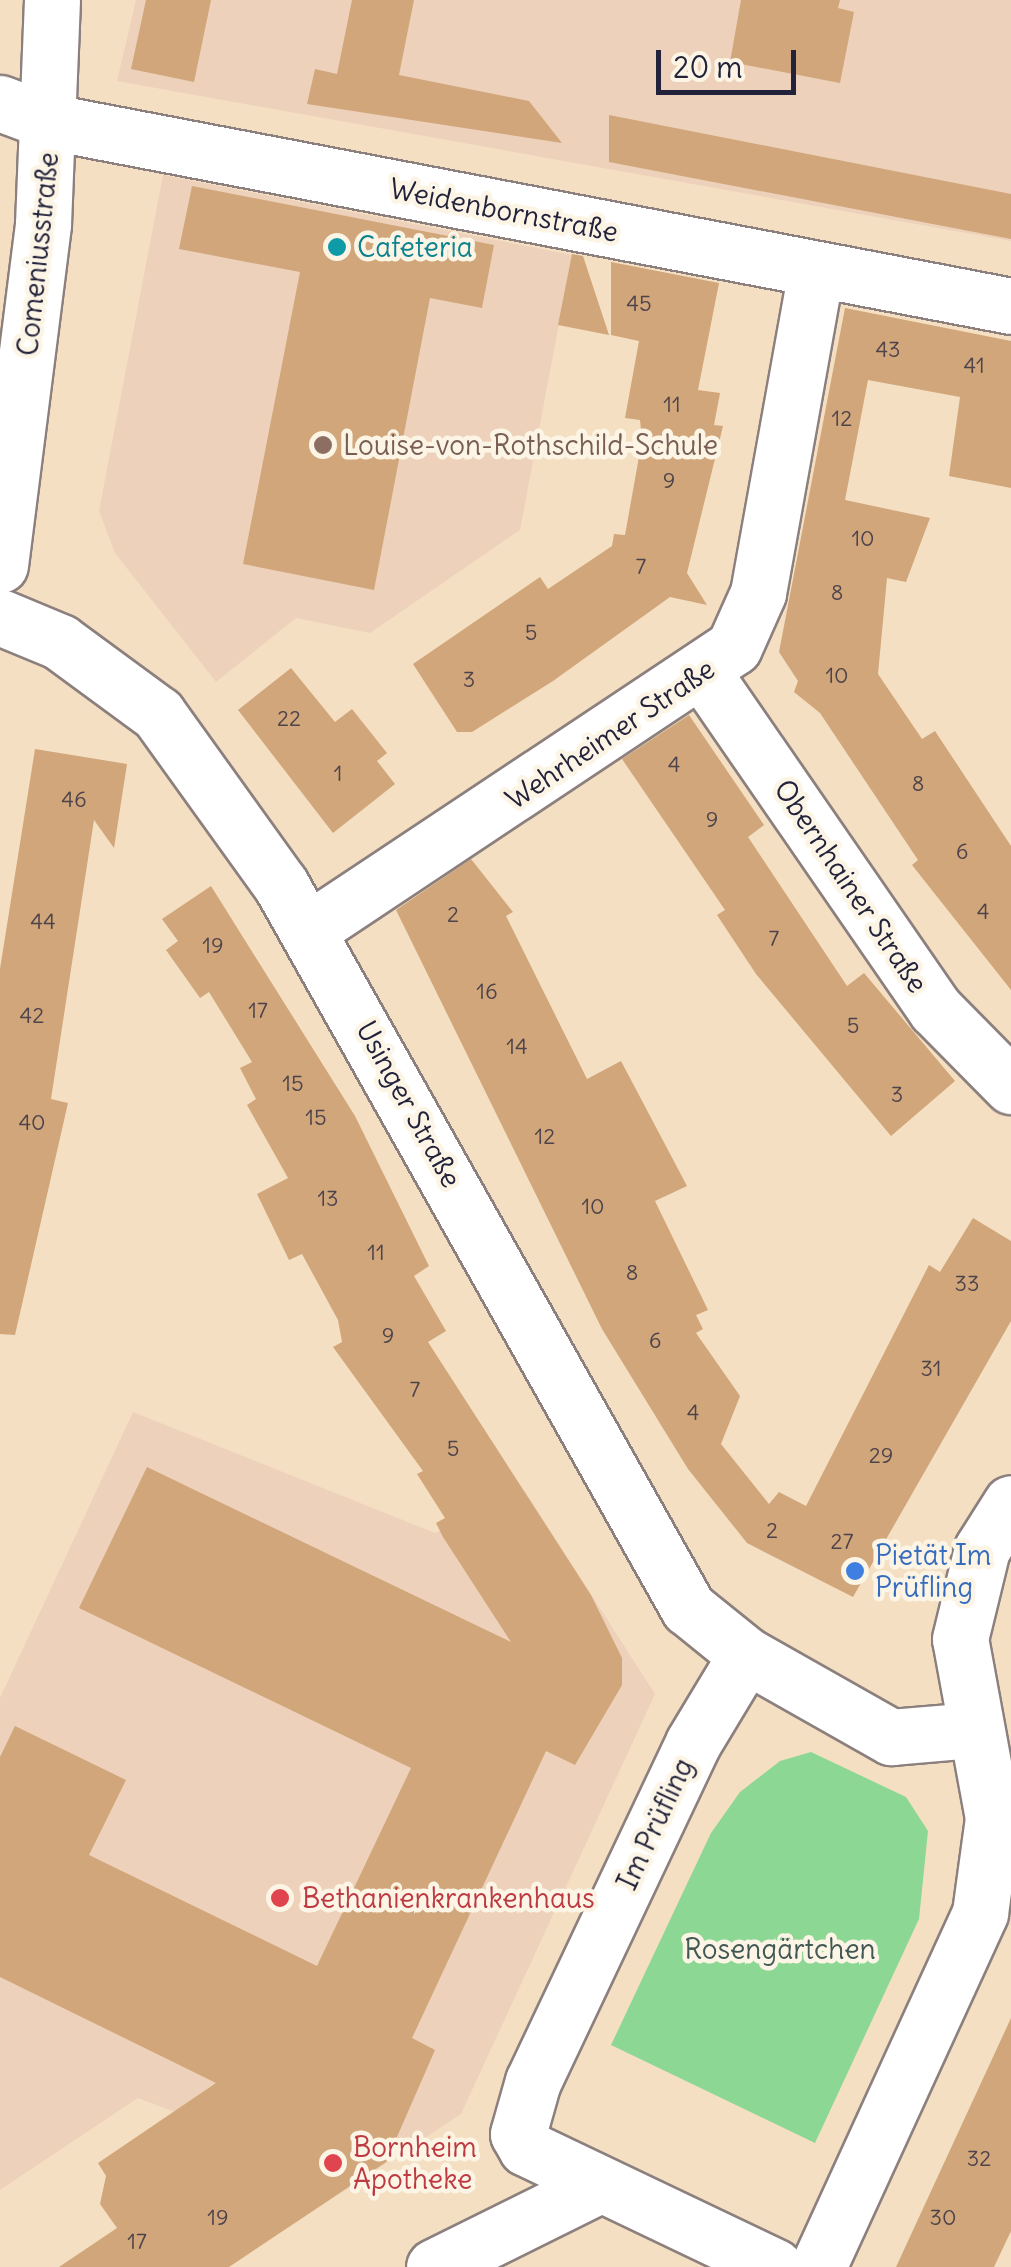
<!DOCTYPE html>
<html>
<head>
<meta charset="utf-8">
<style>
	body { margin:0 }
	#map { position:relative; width:1011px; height:2267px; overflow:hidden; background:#f5dfc2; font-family:Delius,sans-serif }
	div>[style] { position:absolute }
	.built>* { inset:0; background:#edd1ba }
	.green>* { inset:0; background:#8cd793 }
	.building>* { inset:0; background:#d0a67a }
	.roads { filter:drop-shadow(2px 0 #8c807e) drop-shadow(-2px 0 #8c807e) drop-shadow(0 2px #8c807e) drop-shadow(0 -2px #8c807e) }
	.minor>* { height:55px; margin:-27.5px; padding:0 27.5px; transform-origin:27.5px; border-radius:27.5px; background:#fff }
	.secondary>* { height:55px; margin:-27.5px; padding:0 27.5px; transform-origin:27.5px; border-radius:27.5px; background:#fff }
	.dots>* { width:28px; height:28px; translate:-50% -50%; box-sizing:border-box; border:5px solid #fcf5e5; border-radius:50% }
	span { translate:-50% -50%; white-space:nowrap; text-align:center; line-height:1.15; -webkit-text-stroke:9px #fcf5e5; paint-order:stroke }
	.number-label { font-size:22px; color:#4e434b }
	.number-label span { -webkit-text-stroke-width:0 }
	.street-label { font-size:28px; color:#22223b }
	.culture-label { font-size:28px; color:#0d838f }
	.left { translate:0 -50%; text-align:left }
	.education-label { font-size:28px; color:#785e54 }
	.shop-label { font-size:28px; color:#366cbe }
	.health-label { font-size:28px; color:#be3a42 }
	.park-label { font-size:28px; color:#425855 }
	.scale { position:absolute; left:656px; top:50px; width:140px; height:45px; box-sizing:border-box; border:5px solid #22223b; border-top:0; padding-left:12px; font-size:30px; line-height:35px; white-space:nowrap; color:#22223b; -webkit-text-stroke:8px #fcf5e5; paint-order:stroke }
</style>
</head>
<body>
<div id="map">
	<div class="built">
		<div style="clip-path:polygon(136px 0,1011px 0,1011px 241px,117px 81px)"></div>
		<div style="clip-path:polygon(163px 175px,572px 255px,520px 530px,370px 633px,296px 618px,216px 682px,115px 553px,99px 511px)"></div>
		<div style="clip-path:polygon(133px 1412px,435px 1533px,524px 1490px,655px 1694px,461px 2114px,283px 2231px,215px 2127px,138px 2098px,0 2190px,0 1698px)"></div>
	</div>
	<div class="green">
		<div style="clip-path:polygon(811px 1752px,906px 1797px,928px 1831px,919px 1919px,815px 2143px,611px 2045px,711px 1833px,740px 1792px,780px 1761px)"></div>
	</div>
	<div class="building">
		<div style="clip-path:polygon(146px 0,211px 0,194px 82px,131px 69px)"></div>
		<div style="clip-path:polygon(352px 0,414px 0,399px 75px,529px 101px,562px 143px,307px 104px,315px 69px,337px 74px)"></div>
		<div style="clip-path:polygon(741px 0,840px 0,838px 8px,854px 12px,840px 83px,730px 62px)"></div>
		<div style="clip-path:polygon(609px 115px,1011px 194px,1011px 239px,609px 162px)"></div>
		<div style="clip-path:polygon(192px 186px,494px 245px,482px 308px,430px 298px,374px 590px,243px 564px,300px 272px,179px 249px)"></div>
		<div style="clip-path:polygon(572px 254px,583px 256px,609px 335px,558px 325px)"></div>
		<div style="clip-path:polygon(611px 262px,719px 283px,698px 390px,720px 393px,714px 425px,723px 426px,687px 573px,707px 605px,670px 597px,553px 681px,472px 732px,457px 732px,413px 664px,540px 577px,548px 589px,612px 546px,614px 534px,625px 535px,642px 440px,640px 420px,625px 418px,639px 341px,611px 335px)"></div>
		<div style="clip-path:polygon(845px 308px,1011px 341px,1011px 488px,949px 476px,960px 397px,868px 380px,845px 500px,930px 518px,906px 582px,887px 578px,878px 674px,922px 739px,935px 731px,1011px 846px,1011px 990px,912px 865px,918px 860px,820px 713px,794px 692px,798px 681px,779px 652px)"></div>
		<div style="clip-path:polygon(291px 668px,335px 722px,352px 709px,387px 753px,377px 761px,395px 784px,333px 833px,238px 710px)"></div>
		<div style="clip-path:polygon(689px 715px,764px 825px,748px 837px,847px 986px,864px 973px,955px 1081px,891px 1136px,756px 974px,717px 915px,725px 910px,622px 759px)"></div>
		<div style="clip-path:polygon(35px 749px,127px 764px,114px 848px,94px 820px,51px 1099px,68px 1103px,15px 1335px,0 1334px,0 969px)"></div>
		<div style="clip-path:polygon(471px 859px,513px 912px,506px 916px,587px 1079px,621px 1061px,687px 1186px,655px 1201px,708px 1310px,696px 1315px,703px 1329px,696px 1333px,740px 1396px,721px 1444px,769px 1504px,779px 1492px,806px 1506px,929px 1265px,940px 1272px,973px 1218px,1011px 1241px,1011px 1321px,853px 1597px,747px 1543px,688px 1469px,602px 1329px,396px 910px)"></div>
		<div style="clip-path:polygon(211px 886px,355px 1116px,429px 1266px,414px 1276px,446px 1331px,428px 1342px,591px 1595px,622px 1658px,622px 1685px,575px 1765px,546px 1751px,412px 2038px,435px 2050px,386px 2162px,229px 2267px,59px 2267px,117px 2228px,100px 2204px,106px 2176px,98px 2163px,216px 2083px,0 1977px,0 1757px,15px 1726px,126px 1780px,89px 1855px,317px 1966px,411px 1768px,79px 1608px,147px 1467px,511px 1642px,443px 1537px,436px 1523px,445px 1518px,417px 1474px,423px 1471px,333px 1347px,342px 1342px,338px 1320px,302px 1254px,289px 1260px,257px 1194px,288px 1178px,247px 1105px,256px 1099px,240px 1068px,252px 1062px,209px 992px,200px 998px,166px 950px,178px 941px,162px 919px)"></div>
		<div style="clip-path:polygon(1011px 2018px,1011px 2231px,994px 2267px,896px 2267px)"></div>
	</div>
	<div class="roads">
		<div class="minor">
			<div style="left:0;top:103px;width:54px;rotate:20.4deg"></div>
			<div style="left:51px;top:122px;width:977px;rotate:10.85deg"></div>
			<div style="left:0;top:565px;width:344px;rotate:-82.8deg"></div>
			<div style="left:43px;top:224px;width:224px;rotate:-87.7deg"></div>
			<div style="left:0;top:617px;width:65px;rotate:22.6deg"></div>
			<div style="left:60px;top:642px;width:122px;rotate:36.3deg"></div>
			<div style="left:158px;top:714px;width:211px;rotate:54.3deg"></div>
			<div style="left:281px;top:885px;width:830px;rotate:60.62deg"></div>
			<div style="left:688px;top:1608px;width:75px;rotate:39deg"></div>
			<div style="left:746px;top:1655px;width:167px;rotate:29.5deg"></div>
			<div style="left:891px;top:1737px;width:81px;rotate:-4.9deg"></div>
			<div style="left:704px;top:674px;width:408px;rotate:55.4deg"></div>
			<div style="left:936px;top:1010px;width:107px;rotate:45.4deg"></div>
			<div style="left:310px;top:929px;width:509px;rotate:-33.63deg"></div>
			<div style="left:734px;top:647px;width:59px;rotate:-66deg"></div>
			<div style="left:758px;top:593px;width:327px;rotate:-79.8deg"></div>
			<div style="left:746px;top:1655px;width:103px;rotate:121.1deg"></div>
			<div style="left:693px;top:1743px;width:374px;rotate:115.3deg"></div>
			<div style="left:533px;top:2081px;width:55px;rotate:105.8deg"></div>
			<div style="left:518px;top:2134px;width:16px;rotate:60deg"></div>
			<div style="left:526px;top:2148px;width:276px;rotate:25.5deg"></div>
			<div style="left:434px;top:2267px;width:186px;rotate:-26.4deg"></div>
		</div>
		<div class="secondary">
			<div style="left:818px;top:2267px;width:389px;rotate:-65.4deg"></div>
			<div style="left:980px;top:1913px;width:96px;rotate:-82.2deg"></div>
			<div style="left:993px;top:1818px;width:182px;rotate:-100.4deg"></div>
			<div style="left:960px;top:1639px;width:93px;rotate:-76.3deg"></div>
			<div style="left:982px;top:1549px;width:54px;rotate:-57.8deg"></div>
		</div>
	</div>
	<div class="dots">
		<div style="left:337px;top:247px;background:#0f9aa8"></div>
		<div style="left:323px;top:445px;background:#8d6e63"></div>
		<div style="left:855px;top:1571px;background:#3f7fe0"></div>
		<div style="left:280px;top:1898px;background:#e0444e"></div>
		<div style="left:333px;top:2163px;background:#e0444e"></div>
	</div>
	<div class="number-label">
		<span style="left:639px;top:304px">45</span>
		<span style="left:888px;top:350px">43</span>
		<span style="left:974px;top:366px">41</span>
		<span style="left:672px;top:405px">11</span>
		<span style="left:842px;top:419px">12</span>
		<span style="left:669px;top:481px">9</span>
		<span style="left:863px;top:539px">10</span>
		<span style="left:641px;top:567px">7</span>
		<span style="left:837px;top:593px">8</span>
		<span style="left:531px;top:633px">5</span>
		<span style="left:837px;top:676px">10</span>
		<span style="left:469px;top:680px">3</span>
		<span style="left:289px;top:719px">22</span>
		<span style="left:674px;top:765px">4</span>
		<span style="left:338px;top:774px">1</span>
		<span style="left:918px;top:784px">8</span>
		<span style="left:74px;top:800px">46</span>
		<span style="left:712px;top:820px">9</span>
		<span style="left:962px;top:852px">6</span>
		<span style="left:983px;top:912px">4</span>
		<span style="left:453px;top:915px">2</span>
		<span style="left:43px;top:922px">44</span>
		<span style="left:774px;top:939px">7</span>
		<span style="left:213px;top:946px">19</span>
		<span style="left:487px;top:992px">16</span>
		<span style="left:258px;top:1011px">17</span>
		<span style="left:32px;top:1016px">42</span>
		<span style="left:853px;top:1026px">5</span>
		<span style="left:517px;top:1047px">14</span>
		<span style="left:293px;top:1084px">15</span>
		<span style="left:897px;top:1095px">3</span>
		<span style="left:316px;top:1118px">15</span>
		<span style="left:32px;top:1123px">40</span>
		<span style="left:545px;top:1137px">12</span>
		<span style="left:328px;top:1199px">13</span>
		<span style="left:593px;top:1207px">10</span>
		<span style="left:376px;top:1253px">11</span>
		<span style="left:632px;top:1273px">8</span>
		<span style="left:967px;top:1284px">33</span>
		<span style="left:388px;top:1336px">9</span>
		<span style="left:655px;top:1341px">6</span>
		<span style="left:931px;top:1369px">31</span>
		<span style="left:415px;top:1390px">7</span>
		<span style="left:693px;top:1413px">4</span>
		<span style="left:453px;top:1449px">5</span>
		<span style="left:881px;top:1456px">29</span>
		<span style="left:772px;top:1531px">2</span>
		<span style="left:842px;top:1542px">27</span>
		<span style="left:979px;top:2159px">32</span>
		<span style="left:218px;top:2218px">19</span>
		<span style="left:943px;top:2218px">30</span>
		<span style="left:137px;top:2242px">17</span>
	</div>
	<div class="street-label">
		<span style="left:504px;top:210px;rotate:11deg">Weidenbornstraße</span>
		<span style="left:38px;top:254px;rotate:-84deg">Comeniusstraße</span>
		<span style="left:610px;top:734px;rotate:-34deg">Wehrheimer Straße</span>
		<span style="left:851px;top:886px;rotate:56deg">Obernhainer Straße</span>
		<span style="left:409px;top:1104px;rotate:61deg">Usinger Straße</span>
		<span style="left:655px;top:1824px;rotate:-65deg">Im Prüfling</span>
	</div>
	<div class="culture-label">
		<span class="left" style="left:357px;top:247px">Cafeteria</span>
	</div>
	<div class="education-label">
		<span class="left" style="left:343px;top:445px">Louise-von-Rothschild-Schule</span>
	</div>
	<div class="shop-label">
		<span class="left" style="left:875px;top:1571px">Pietät Im<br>Prüfling</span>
	</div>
	<div class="health-label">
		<span class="left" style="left:302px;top:1898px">Bethanienkrankenhaus</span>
		<span class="left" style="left:353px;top:2163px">Bornheim<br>Apotheke</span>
	</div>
	<div class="park-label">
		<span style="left:780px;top:1949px">Rosengärtchen</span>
	</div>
	<div class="scale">20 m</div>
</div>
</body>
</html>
